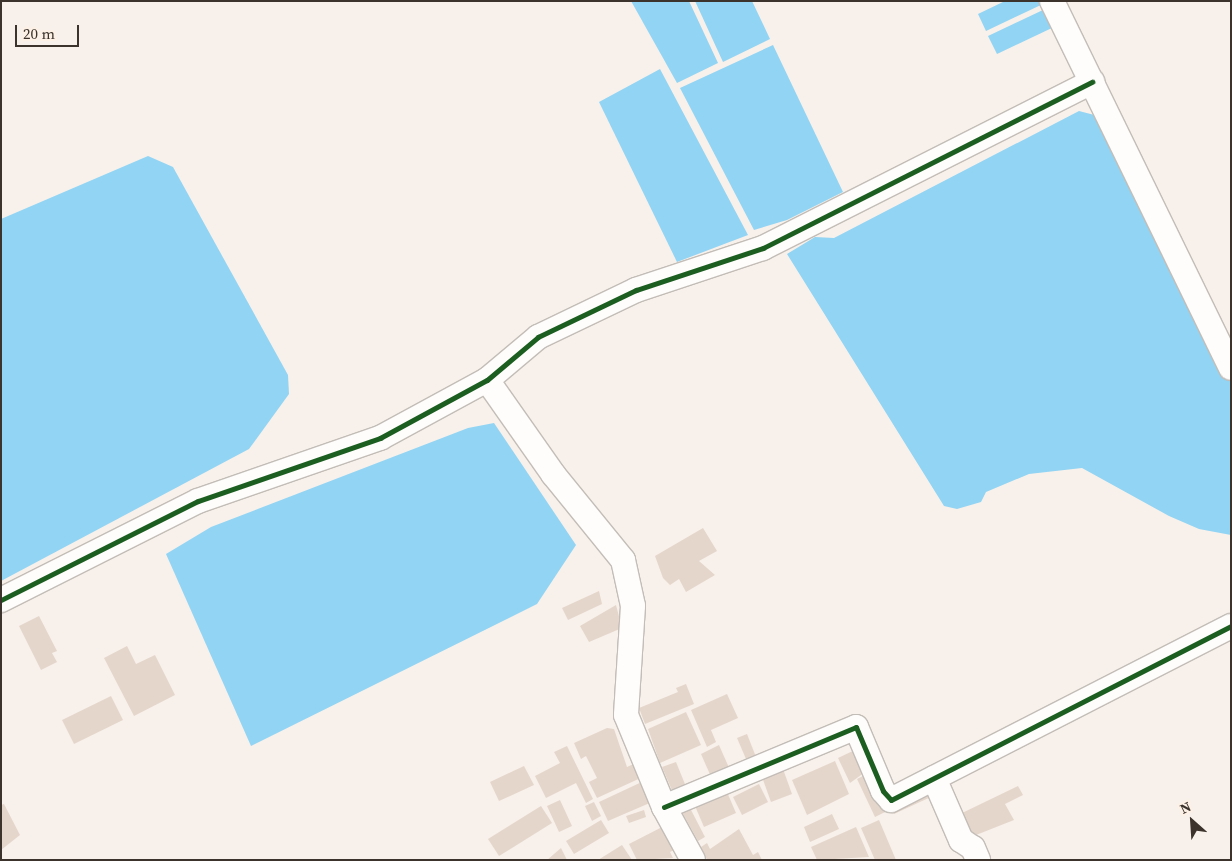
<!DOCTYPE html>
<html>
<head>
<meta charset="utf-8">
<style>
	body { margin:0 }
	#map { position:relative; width:1232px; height:861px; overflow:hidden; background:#f8f1eb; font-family:"Source Serif 4",serif }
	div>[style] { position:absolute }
	.water>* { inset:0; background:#92d4f4 }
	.building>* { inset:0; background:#e5d6cb }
	.roads { filter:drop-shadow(1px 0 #c3bdb7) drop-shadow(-1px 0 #c3bdb7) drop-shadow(0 1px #c3bdb7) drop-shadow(0 -1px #c3bdb7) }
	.minor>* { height:24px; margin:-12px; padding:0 12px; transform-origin:12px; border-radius:12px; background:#fefdfc }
	.cycleway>* { height:5px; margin:-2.5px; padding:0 2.5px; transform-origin:2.5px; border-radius:2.5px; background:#1b5e20 }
	span { translate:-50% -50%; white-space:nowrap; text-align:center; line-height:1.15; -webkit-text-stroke:4.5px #fdf1e6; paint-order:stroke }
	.frame { position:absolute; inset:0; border:2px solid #3b332c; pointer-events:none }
	.north { position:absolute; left:1167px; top:796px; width:50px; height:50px; -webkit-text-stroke:4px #fdf1e6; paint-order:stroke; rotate:334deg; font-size:14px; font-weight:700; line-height:20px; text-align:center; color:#3b332c }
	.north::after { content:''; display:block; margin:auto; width:18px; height:22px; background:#3b332c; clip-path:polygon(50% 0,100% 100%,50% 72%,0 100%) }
	.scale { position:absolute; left:15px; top:25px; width:64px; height:22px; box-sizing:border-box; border:2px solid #3b332c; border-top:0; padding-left:6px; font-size:15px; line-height:18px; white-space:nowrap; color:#3b332c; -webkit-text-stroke:4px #fdf1e6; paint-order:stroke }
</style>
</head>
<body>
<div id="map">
	<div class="water">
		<div style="clip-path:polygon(631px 1px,689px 1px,718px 63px,677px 83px)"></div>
		<div style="clip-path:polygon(695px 1px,752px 1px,770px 39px,723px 62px)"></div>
		<div style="clip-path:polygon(1005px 1px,1041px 1px,1043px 4px,986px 31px,978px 14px)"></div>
		<div style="clip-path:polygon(1045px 9px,1054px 27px,997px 54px,988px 36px)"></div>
		<div style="clip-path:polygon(773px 45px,843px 192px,787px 220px,754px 230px,680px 88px)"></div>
		<div style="clip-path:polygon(660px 69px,748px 235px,677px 262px,599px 102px)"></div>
		<div style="clip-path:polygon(1079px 111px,1102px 117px,1231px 379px,1231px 535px,1199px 529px,1169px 516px,1082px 468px,1029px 474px,986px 492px,981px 502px,957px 509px,944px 506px,787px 254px,815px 237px,834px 238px)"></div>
		<div style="clip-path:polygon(148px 156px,173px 167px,288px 375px,289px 394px,249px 449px,1px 581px,1px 219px)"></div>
		<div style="clip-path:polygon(494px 423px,576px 545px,537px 604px,251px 746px,166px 554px,211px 527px,468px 428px)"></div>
	</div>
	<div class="building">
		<div style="clip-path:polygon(703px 528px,717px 551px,699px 561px,715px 575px,686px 592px,679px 579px,670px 585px,663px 578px,655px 556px)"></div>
		<div style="clip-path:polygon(599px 591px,602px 604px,568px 620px,562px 608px)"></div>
		<div style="clip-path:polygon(616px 605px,622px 628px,589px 642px,580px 626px)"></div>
		<div style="clip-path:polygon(39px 616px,57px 651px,52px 653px,57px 662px,41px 670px,19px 626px)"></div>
		<div style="clip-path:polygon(127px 646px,136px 664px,155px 655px,175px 695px,134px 716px,104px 658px)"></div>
		<div style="clip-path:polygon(686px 684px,694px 704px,645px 724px,639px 708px,678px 692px,676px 688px)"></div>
		<div style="clip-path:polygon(727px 694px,738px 718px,711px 730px,716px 742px,707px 747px,691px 710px)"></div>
		<div style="clip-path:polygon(111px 696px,123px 720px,74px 744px,62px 720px)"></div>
		<div style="clip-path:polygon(686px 712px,701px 745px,660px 763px,648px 729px)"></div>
		<div style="clip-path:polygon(607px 728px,614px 729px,627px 767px,638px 762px,645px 776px,597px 798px,589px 782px,597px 778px,586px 756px,581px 759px,574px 743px)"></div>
		<div style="clip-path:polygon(747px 734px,758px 762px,749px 766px,737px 738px)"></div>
		<div style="clip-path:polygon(719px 745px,730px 770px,712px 779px,701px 754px)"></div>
		<div style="clip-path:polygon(567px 746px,593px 799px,586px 803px,576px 783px,546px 798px,535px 776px,560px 763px,554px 752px)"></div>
		<div style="clip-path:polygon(857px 749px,868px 770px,850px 783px,838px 758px)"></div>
		<div style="clip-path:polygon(835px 761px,849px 794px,807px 815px,792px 780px)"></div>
		<div style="clip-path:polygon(676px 762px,687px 789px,674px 795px,662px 767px)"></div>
		<div style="clip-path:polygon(524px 766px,534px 785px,499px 801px,490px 782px)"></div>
		<div style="clip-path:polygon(783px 769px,792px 794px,771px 802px,762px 777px)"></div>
		<div style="clip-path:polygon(867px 774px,885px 812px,875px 817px,857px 779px)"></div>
		<div style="clip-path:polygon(646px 780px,652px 802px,608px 821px,599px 802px)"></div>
		<div style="clip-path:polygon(759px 784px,768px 802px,742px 815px,733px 797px)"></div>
		<div style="clip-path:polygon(1018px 786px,1023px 795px,1005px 804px,1014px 820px,971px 837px,960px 814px)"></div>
		<div style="clip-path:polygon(930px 789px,933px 796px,894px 814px,891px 807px)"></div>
		<div style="clip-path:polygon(727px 792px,736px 813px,704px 827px,695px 806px)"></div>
		<div style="clip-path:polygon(560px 800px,572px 826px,559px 832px,547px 806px)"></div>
		<div style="clip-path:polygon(594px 802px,601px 816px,592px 821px,585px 806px)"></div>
		<div style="clip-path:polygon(4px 804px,20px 835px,1px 850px,1px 805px)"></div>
		<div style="clip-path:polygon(541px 806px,552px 823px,499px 856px,488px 839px)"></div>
		<div style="clip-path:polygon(690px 808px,705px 837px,698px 841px,682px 812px)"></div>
		<div style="clip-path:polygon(644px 810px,646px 817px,629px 823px,626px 816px)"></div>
		<div style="clip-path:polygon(832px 814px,839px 829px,810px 842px,804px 827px)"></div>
		<div style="clip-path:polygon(601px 820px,609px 833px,574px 854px,566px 841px)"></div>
		<div style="clip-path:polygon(879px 820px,896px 860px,875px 860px,861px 828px)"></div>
		<div style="clip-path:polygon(666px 825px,678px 848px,670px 852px,673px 858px,637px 860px,629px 844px)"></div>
		<div style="clip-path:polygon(856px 827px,869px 857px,817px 860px,811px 847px)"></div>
		<div style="clip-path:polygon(739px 829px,753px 855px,758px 852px,762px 860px,707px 860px,701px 847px,707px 843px,710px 849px)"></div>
		<div style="clip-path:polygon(622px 845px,632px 860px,598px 860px)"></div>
		<div style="clip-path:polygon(561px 848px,567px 860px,547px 860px)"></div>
	</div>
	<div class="roads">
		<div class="minor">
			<div style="left:1052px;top:1px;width:408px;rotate:64deg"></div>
			<div style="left:487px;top:380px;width:115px;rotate:54.9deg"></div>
			<div style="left:553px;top:474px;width:111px;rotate:50.9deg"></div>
			<div style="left:623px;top:560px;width:47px;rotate:77.7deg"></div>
			<div style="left:633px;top:606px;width:109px;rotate:93.7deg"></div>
			<div style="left:626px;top:715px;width:100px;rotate:67.6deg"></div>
			<div style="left:664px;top:807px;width:60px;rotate:61.3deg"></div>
			<div style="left:1px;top:600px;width:220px;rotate:-26.7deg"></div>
			<div style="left:198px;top:501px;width:193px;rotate:-19.1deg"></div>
			<div style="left:380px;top:438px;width:122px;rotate:-28.5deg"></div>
			<div style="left:487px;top:380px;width:67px;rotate:-40.1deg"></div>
			<div style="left:538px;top:337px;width:109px;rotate:-25.6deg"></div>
			<div style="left:636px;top:290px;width:134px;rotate:-18.3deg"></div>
			<div style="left:763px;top:248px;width:369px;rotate:-26.8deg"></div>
			<div style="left:934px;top:778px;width:68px;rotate:66.5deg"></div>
			<div style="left:961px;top:840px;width:14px;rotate:34deg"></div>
			<div style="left:973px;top:848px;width:13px;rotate:67deg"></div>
			<div style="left:664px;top:807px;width:208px;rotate:-22.6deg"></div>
			<div style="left:856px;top:727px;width:69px;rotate:67.1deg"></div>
			<div style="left:883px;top:791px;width:12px;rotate:48deg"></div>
			<div style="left:891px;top:800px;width:382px;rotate:-27.1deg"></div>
		</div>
	</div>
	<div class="cycleway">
		<div style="left:1px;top:600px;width:220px;rotate:-26.7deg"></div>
		<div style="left:198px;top:501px;width:193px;rotate:-19.1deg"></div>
		<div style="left:380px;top:438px;width:122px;rotate:-28.5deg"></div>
		<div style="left:487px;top:380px;width:67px;rotate:-40.1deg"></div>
		<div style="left:538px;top:337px;width:109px;rotate:-25.6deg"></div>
		<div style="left:636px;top:290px;width:134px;rotate:-18.3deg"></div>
		<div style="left:763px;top:248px;width:369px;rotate:-26.8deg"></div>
		<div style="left:664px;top:807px;width:208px;rotate:-22.6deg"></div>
		<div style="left:856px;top:727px;width:69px;rotate:67.1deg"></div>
		<div style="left:883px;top:791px;width:12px;rotate:48deg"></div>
		<div style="left:891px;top:800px;width:382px;rotate:-27.1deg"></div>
	</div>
	<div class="frame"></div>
	<div class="north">N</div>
	<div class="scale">20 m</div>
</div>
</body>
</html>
